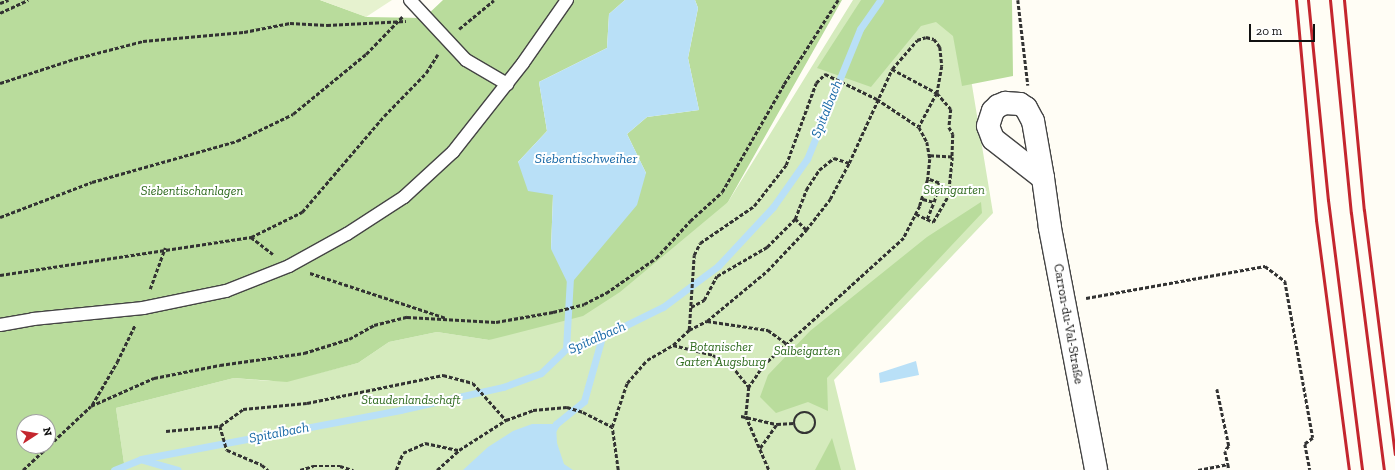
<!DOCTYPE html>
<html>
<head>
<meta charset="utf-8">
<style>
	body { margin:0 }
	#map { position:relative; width:1395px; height:470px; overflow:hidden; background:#fffdf5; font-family:"Zilla Slab",serif }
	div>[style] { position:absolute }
	.green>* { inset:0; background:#d5ebbd }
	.forest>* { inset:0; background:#b9dc9c }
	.pitch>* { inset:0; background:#e6f2cf }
	.water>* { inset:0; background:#b9e0f7 }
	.stream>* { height:7px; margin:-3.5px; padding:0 3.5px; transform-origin:3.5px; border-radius:3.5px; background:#b9e0f7 }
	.path>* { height:2.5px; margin-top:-1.25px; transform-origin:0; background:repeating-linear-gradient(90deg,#333 0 4px,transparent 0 6px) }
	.path>.ring { margin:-1.25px; padding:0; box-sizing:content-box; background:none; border:2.5px solid #333; border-radius:50% }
	.roads { filter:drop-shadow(1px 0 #444) drop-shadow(-1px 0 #444) drop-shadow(0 1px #444) drop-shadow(0 -1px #444) }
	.lane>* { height:12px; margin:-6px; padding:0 6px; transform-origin:6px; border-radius:6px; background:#fff }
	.street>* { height:22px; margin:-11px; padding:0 11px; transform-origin:11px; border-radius:11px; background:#fff }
	.rail>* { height:3px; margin:-1.5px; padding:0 1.5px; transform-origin:1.5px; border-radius:1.5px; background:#c4262e }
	span { translate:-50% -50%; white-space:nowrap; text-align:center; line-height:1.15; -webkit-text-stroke:4px #fff; paint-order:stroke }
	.park-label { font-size:13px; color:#2f6b1f; font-style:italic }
	.street-label { font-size:13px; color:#111 }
	.water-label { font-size:14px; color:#1768a6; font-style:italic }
	.north { position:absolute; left:16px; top:414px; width:40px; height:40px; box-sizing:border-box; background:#fff; border:1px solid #a0a0a0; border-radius:50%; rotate:78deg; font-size:11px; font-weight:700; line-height:16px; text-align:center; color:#111 }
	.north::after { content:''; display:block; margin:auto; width:14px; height:18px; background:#c4262e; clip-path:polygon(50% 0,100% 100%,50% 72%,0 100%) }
	.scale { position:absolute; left:1249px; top:24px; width:66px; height:18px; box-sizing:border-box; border:2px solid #111; border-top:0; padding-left:5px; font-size:12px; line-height:14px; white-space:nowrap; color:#111; -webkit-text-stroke:3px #fff; paint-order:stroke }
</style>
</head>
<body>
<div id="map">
	<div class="green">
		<div style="clip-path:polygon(853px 0,958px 0,993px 213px,834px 380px,856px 470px,125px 470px,116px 408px,234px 378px,269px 381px,311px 375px,358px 363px,389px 342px,437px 332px,489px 340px,728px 202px)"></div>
	</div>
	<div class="forest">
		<div style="clip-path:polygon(evenodd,0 0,320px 0,367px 17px,424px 18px,443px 0,625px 0,609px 14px,607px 48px,539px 82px,547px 131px,518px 162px,553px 195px,551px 249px,646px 173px,627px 134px,647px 117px,699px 110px,688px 58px,698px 8px,695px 0,842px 0,728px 202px,620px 292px,583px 316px,489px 340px,437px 332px,389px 342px,358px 363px,287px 382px,234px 378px,116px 408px,125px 470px,0 470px,0 0,24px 422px,48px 422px,48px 446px,24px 446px,24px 422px)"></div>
		<div style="clip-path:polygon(861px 0,1012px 0,1013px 76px,962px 86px,953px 36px,936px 22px,921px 26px,871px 87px,817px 68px)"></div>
		<div style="clip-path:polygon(981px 202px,982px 213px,827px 378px,828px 411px,808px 402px,776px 413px,760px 397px,768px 375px,810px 331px,927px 237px)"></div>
		<div style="clip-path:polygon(832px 438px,841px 470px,815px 470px)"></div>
	</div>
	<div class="pitch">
		<div style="clip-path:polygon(320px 0,392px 0,366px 17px)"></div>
	</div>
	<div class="water">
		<div style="clip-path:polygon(625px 0,695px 0,698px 8px,688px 58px,699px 110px,647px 117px,627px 134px,646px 173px,637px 205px,569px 286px,551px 249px,553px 195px,528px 191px,518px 162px,547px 131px,539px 82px,607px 48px,609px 14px)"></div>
		<div style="clip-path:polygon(916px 361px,919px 375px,880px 383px,879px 373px)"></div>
		<div style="clip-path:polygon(532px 424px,556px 424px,557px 443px,564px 464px,573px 470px,463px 470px,488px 447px,513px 431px)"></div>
	</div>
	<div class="stream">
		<div style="left:566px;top:349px;width:71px;rotate:-86.8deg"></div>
		<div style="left:552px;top:431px;width:8px;rotate:-60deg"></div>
		<div style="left:556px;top:424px;width:36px;rotate:-39deg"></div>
		<div style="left:584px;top:401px;width:66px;rotate:-74.3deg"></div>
		<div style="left:143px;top:460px;width:36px;rotate:16deg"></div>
		<div style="left:114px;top:470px;width:29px;rotate:-22deg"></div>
		<div style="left:141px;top:459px;width:264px;rotate:-10.7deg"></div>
		<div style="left:400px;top:410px;width:106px;rotate:-12.6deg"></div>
		<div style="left:503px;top:387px;width:40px;rotate:-20.2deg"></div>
		<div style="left:541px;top:373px;width:35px;rotate:-44deg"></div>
		<div style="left:566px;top:349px;width:38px;rotate:-18deg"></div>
		<div style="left:602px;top:337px;width:68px;rotate:-26.2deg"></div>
		<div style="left:663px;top:307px;width:69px;rotate:-36.7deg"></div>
		<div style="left:718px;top:266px;width:81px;rotate:-47deg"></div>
		<div style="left:773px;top:207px;width:59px;rotate:-54.7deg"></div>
		<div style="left:807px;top:159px;width:140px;rotate:-67.8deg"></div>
		<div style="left:860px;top:29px;width:35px;rotate:-55deg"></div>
	</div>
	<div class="path">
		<div style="left:1018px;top:0;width:86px;rotate:83.3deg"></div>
		<div style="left:0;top:3px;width:9px;rotate:-21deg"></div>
		<div style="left:0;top:13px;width:31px;rotate:-25deg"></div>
		<div style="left:459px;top:29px;width:45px;rotate:-39.6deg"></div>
		<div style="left:892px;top:69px;width:51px;rotate:28.1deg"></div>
		<div style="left:937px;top:93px;width:21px;rotate:49deg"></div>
		<div style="left:951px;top:109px;width:18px;rotate:96deg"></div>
		<div style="left:949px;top:127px;width:8px;rotate:60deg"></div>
		<div style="left:953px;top:134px;width:23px;rotate:92deg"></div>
		<div style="left:952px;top:157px;width:22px;rotate:-177deg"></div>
		<div style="left:0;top:83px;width:78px;rotate:-18deg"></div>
		<div style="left:74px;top:59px;width:71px;rotate:-14.6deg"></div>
		<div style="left:143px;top:41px;width:101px;rotate:-5.1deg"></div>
		<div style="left:244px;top:32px;width:47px;rotate:-11.1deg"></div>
		<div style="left:290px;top:23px;width:37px;rotate:3deg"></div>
		<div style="left:327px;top:25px;width:79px;rotate:-2.9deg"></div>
		<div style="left:923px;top:199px;width:11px;rotate:15deg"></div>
		<div style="left:934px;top:202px;width:20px;rotate:-75deg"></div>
		<div style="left:939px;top:183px;width:12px;rotate:-160deg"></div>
		<div style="left:916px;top:214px;width:19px;rotate:25deg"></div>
		<div style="left:933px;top:222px;width:30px;rotate:-60deg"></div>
		<div style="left:948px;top:196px;width:39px;rotate:-84deg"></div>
		<div style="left:0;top:217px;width:98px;rotate:-20.8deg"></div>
		<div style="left:92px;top:182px;width:151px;rotate:-15.8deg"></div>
		<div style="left:237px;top:141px;width:62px;rotate:-25.7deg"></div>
		<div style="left:293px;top:114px;width:94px;rotate:-39.4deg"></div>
		<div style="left:366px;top:54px;width:52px;rotate:-45.8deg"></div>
		<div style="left:927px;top:219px;width:18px;rotate:-68deg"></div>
		<div style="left:806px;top:230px;width:16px;rotate:-135deg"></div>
		<div style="left:795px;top:219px;width:31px;rotate:-69deg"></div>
		<div style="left:806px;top:190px;width:24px;rotate:-57deg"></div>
		<div style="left:819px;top:170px;width:19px;rotate:-39deg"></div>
		<div style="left:834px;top:158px;width:16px;rotate:18deg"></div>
		<div style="left:251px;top:237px;width:28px;rotate:38deg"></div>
		<div style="left:310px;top:273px;width:143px;rotate:18.3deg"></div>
		<div style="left:0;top:275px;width:254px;rotate:-8.6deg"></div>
		<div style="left:251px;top:237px;width:57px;rotate:-26.1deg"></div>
		<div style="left:302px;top:212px;width:126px;rotate:-49.5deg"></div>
		<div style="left:384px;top:116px;width:60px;rotate:-45.7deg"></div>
		<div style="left:426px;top:73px;width:22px;rotate:-58deg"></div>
		<div style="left:150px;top:289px;width:44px;rotate:-69.9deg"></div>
		<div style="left:1086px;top:298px;width:182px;rotate:-10.1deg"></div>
		<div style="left:1265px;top:266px;width:25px;rotate:37deg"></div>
		<div style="left:1285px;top:281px;width:159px;rotate:79.9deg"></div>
		<div style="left:1313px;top:438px;width:10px;rotate:143deg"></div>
		<div style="left:1305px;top:444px;width:26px;rotate:79deg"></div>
		<div style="left:691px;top:307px;width:15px;rotate:-28deg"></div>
		<div style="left:704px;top:300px;width:27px;rotate:-62deg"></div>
		<div style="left:717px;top:276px;width:58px;rotate:-30.1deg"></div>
		<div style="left:767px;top:247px;width:40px;rotate:-45deg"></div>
		<div style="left:707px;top:321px;width:62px;rotate:8.4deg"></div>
		<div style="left:768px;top:330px;width:22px;rotate:36deg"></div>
		<div style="left:689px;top:330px;width:75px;rotate:-86.2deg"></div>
		<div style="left:694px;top:255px;width:13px;rotate:-63deg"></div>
		<div style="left:700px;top:243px;width:65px;rotate:-34.4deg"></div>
		<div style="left:754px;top:206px;width:52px;rotate:-52deg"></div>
		<div style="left:786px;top:165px;width:87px;rotate:-69.9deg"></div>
		<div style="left:816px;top:83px;width:13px;rotate:-45deg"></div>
		<div style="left:825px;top:74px;width:58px;rotate:25.7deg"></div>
		<div style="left:877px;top:99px;width:50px;rotate:33.7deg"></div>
		<div style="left:919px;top:127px;width:17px;rotate:62deg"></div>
		<div style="left:927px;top:142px;width:17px;rotate:80deg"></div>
		<div style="left:930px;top:159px;width:20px;rotate:96deg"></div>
		<div style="left:928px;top:179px;width:28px;rotate:107deg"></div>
		<div style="left:920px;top:206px;width:36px;rotate:117deg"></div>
		<div style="left:904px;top:238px;width:189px;rotate:137.8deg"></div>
		<div style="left:764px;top:365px;width:27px;rotate:124deg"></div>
		<div style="left:749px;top:387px;width:29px;rotate:96deg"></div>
		<div style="left:746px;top:416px;width:59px;rotate:66.9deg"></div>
		<div style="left:673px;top:345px;width:41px;rotate:14deg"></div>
		<div style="left:713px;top:355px;width:22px;rotate:30deg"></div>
		<div style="left:732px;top:366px;width:27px;rotate:51deg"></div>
		<div style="left:1217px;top:389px;width:58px;rotate:78.1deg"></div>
		<div style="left:1229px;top:446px;width:6px;rotate:129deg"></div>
		<div style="left:1225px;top:451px;width:13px;rotate:77deg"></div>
		<div style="left:92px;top:405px;width:50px;rotate:-59.8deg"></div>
		<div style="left:117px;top:362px;width:41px;rotate:-64.1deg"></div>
		<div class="ring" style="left:794px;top:412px;width:19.5px;height:19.5px"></div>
		<div style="left:741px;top:416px;width:37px;rotate:13deg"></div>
		<div style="left:777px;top:424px;width:17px;rotate:-3deg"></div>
		<div style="left:220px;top:426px;width:29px;rotate:-36deg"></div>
		<div style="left:243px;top:409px;width:64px;rotate:-5.4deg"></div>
		<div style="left:307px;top:403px;width:139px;rotate:-11.6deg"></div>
		<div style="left:443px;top:375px;width:31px;rotate:15deg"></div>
		<div style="left:473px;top:383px;width:50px;rotate:48.3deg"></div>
		<div style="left:166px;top:431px;width:54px;rotate:-5.3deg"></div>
		<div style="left:220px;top:426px;width:25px;rotate:74deg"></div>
		<div style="left:227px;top:450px;width:38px;rotate:23deg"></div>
		<div style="left:262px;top:465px;width:8px;rotate:40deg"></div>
		<div style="left:760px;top:448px;width:29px;rotate:-55deg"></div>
		<div style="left:23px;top:470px;width:93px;rotate:-43.3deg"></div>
		<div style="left:91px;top:406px;width:69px;rotate:-24deg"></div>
		<div style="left:154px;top:378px;width:67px;rotate:-11.1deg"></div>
		<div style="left:220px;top:365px;width:85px;rotate:-8.1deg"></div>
		<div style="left:304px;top:353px;width:47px;rotate:-17.3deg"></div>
		<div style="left:349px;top:339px;width:29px;rotate:-29deg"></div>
		<div style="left:374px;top:325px;width:34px;rotate:-14deg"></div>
		<div style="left:407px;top:317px;width:89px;rotate:3.2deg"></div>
		<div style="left:496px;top:322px;width:58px;rotate:-10deg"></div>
		<div style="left:553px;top:312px;width:32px;rotate:-14deg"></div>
		<div style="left:584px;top:304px;width:25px;rotate:-27deg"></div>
		<div style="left:606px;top:293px;width:61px;rotate:-35deg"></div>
		<div style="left:656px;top:258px;width:50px;rotate:-47.4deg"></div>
		<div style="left:690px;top:221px;width:43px;rotate:-42.2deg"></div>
		<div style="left:722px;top:192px;width:125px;rotate:-60.1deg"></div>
		<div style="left:784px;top:84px;width:100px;rotate:-57.3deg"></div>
		<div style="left:300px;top:470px;width:14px;rotate:-17deg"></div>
		<div style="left:313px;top:466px;width:27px"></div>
		<div style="left:340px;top:466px;width:14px;rotate:17deg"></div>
		<div style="left:396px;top:470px;width:18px;rotate:-68deg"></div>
		<div style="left:403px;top:453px;width:24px;rotate:-24deg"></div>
		<div style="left:425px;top:443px;width:35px;rotate:12deg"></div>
		<div style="left:437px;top:470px;width:30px;rotate:-42deg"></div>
		<div style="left:459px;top:450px;width:56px;rotate:-32.6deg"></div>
		<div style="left:506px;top:420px;width:29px;rotate:-20deg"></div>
		<div style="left:533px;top:410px;width:34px;rotate:-5deg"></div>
		<div style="left:567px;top:407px;width:17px;rotate:17deg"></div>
		<div style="left:583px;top:412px;width:33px;rotate:27deg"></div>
		<div style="left:618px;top:470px;width:43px;rotate:-97.9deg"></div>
		<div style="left:612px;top:427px;width:46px;rotate:-71.2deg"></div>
		<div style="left:627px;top:383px;width:30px;rotate:-49deg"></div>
		<div style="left:647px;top:360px;width:30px;rotate:-30deg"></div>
		<div style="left:673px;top:345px;width:22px;rotate:-43deg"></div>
		<div style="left:689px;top:330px;width:20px;rotate:-27deg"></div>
		<div style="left:707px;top:321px;width:78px;rotate:-39.8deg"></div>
		<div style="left:767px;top:271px;width:57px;rotate:-46.4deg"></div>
		<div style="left:806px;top:230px;width:39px;rotate:-52deg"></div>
		<div style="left:830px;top:199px;width:41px;rotate:-62.2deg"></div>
		<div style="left:849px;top:163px;width:103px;rotate:-65.4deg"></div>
		<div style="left:892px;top:69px;width:38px;rotate:-49deg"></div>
		<div style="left:917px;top:40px;width:9px;rotate:-18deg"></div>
		<div style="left:926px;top:37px;width:8px;rotate:14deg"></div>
		<div style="left:934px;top:39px;width:10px;rotate:53deg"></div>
		<div style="left:940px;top:47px;width:19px;rotate:84deg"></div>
		<div style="left:942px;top:66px;width:27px;rotate:100deg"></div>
		<div style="left:937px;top:93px;width:38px;rotate:118deg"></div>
		<div style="left:1198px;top:470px;width:31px;rotate:-11deg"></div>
		<div style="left:1228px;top:464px;width:6px;rotate:81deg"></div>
	</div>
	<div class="roads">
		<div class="lane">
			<div style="left:410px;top:0;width:82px;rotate:47deg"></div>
			<div style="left:466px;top:60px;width:48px;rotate:30.3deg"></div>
			<div style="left:0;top:325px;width:34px;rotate:-10deg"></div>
			<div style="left:33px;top:319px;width:111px;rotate:-5.7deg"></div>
			<div style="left:143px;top:308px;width:85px;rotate:-11.6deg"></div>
			<div style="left:226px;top:291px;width:68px;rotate:-21.6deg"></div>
			<div style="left:289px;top:266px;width:66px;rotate:-28.9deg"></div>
			<div style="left:347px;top:234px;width:68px;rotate:-33deg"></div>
			<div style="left:404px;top:197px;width:67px;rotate:-42.6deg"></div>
			<div style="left:453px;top:152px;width:113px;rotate:-51.8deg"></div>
			<div style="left:523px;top:63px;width:77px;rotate:-55.1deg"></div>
		</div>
		<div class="street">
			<div style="left:1043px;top:178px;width:63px;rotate:-142deg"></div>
			<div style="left:993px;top:139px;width:14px;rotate:-111deg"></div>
			<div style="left:988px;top:126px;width:16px;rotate:-72deg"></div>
			<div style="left:993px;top:111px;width:7px;rotate:-45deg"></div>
			<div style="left:998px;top:106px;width:8px;rotate:-23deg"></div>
			<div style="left:1005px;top:103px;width:15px;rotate:4deg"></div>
			<div style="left:1020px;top:104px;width:7px;rotate:34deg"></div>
			<div style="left:1026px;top:108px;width:15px;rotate:62deg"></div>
			<div style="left:1033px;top:121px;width:58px;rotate:80deg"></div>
			<div style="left:1043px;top:178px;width:50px;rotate:82deg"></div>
			<div style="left:1050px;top:228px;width:246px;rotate:79.2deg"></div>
		</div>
	</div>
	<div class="rail">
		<div style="left:1296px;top:0;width:221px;rotate:84.8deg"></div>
		<div style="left:1316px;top:220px;width:252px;rotate:82.5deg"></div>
		<div style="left:1308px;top:0;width:201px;rotate:84.3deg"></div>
		<div style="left:1328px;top:200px;width:272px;rotate:82.8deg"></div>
		<div style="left:1330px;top:0;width:214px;rotate:84.4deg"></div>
		<div style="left:1351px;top:213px;width:259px;rotate:82.7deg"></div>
		<div style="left:1344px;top:0;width:211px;rotate:84.6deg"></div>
		<div style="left:1364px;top:210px;width:246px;rotate:82.8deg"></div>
	</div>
	<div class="park-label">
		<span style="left:954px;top:190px">Steingarten</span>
		<span style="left:192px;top:191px">Siebentischanlagen</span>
		<span style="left:721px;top:355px">Botanischer<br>Garten Augsburg</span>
		<span style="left:807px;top:351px">Salbeigarten</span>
		<span style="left:411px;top:400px">Staudenlandschaft</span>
	</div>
	<div class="street-label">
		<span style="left:1068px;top:324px;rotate:80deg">Carron-du-Val-Straße</span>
	</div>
	<div class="water-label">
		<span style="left:827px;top:109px;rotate:-68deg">Spitalbach</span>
		<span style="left:586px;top:159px">Siebentischweiher</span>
		<span style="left:597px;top:338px;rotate:-24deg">Spitalbach</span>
		<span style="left:279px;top:433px;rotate:-11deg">Spitalbach</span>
	</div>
	<div class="north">N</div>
	<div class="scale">20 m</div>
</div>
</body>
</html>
